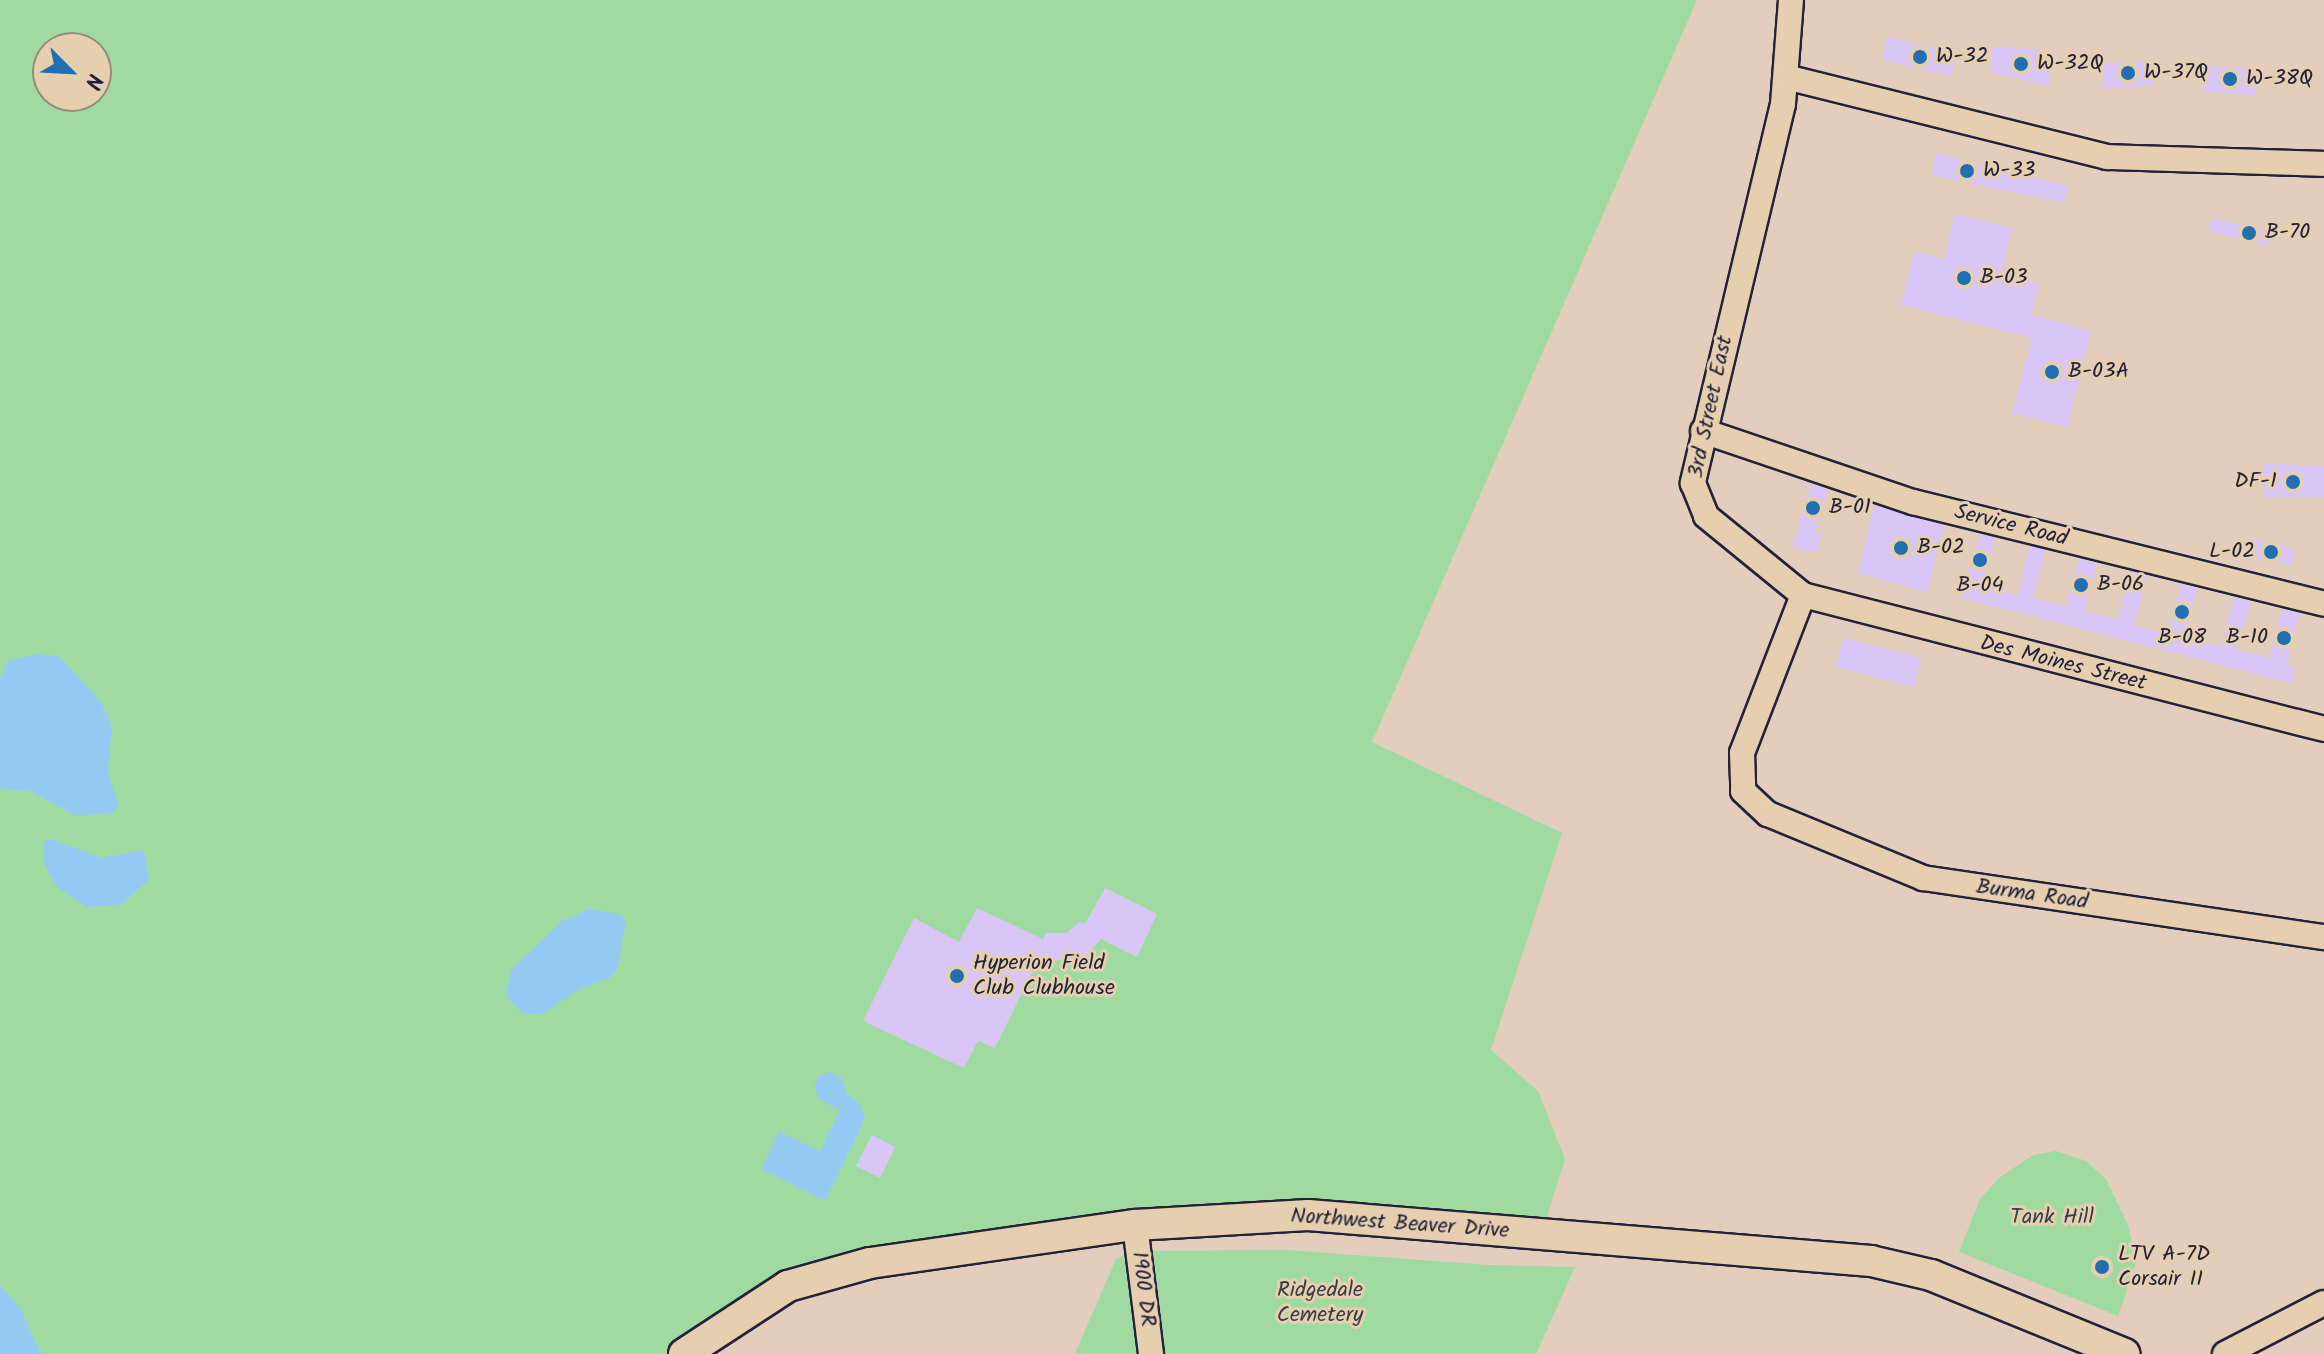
<!DOCTYPE html>
<html>
<head>
<meta charset="utf-8">
<style>
	body { margin:0 }
	#map { position:relative; width:2324px; height:1354px; overflow:hidden; background:#e3cdbd; font-family:Kalam,sans-serif }
	div>[style] { position:absolute }
	.green>* { inset:0; background:#9fdba1 }
	.water>* { inset:0; background:#94caf2 }
	.building>* { inset:0; background:#d9c6f7 }
	.roads { filter:drop-shadow(2px 0 #22223b) drop-shadow(-2px 0 #22223b) drop-shadow(0 2px #22223b) drop-shadow(0 -2px #22223b) }
	.minor>* { height:24px; margin:-12px; padding:0 12px; transform-origin:12px; border-radius:12px; background:#e6cfaf }
	.major>* { height:30px; margin:-15px; padding:0 15px; transform-origin:15px; border-radius:15px; background:#e6cfaf }
	.dots>* { width:22px; height:22px; translate:-50% -50%; box-sizing:border-box; border:4px solid #e6cfaf; border-radius:50% }
	span { translate:-50% -50%; white-space:nowrap; text-align:center; line-height:1.15; -webkit-text-stroke:6px #e6cfaf; paint-order:stroke }
	.poi-label { font-size:22px; color:#22223b }
	.left { translate:0 -50%; text-align:left }
	.right { translate:-100% -50%; text-align:right }
	.street-label { font-size:22px; color:#22223b }
	.park-label { font-size:22px; color:#353e4a }
	.north { position:absolute; left:32px; top:32px; width:80px; height:80px; box-sizing:border-box; background:#e6cfaf; border:2px solid #988a81; border-radius:50%; rotate:114deg; font-size:22px; font-weight:700; line-height:32px; text-align:center; color:#22223b }
	.north::after { content:''; display:block; margin:auto; width:28px; height:36px; background:#1f6fb2; clip-path:polygon(50% 0,100% 100%,50% 72%,0 100%) }
</style>
</head>
<body>
<div id="map">
	<div class="green">
		<div style="clip-path:polygon(evenodd,0 0,1697px 0,1372px 742px,1562px 833px,1491px 1050px,1538px 1091px,1565px 1159px,1544px 1226px,1309px 1207px,837px 1262px,671px 1354px,0 1354px,0 0,48px 48px,96px 48px,96px 96px,48px 96px,48px 48px)"></div>
		<div style="clip-path:polygon(2056px 1151px,2086px 1161px,2106px 1179px,2128px 1225px,2136px 1263px,2118px 1316px,1959px 1252px,1980px 1199px,1999px 1178px,2033px 1155px)"></div>
		<div style="clip-path:polygon(1287px 1250px,1488px 1265px,1575px 1267px,1536px 1354px,1075px 1354px,1116px 1259px,1134px 1251px)"></div>
	</div>
	<div class="water">
		<div style="clip-path:polygon(37px 654px,59px 656px,100px 701px,112px 726px,108px 773px,119px 805px,112px 813px,76px 816px,28px 790px,0 789px,0 678px,8px 661px)"></div>
		<div style="clip-path:polygon(51px 839px,102px 858px,144px 850px,149px 880px,120px 905px,86px 907px,57px 887px,44px 864px,44px 841px)"></div>
		<div style="clip-path:polygon(589px 909px,619px 914px,626px 920px,618px 966px,611px 977px,580px 989px,544px 1013px,523px 1014px,506px 996px,511px 970px,561px 922px)"></div>
		<div style="clip-path:polygon(831px 1072px,842px 1078px,846px 1093px,860px 1104px,865px 1119px,825px 1201px,761px 1169px,779px 1132px,820px 1151px,840px 1110px,819px 1099px,814px 1085px,820px 1075px)"></div>
		<div style="clip-path:polygon(0 1286px,19px 1306px,41px 1354px,0 1354px)"></div>
	</div>
	<div class="building">
		<div style="clip-path:polygon(1887px 37px,1956px 54px,1951px 76px,1883px 60px)"></div>
		<div style="clip-path:polygon(1992px 47px,2041px 50px,2040px 56px,2052px 57px,2048px 86px,1991px 72px)"></div>
		<div style="clip-path:polygon(2153px 62px,2153px 85px,2103px 89px,2103px 63px)"></div>
		<div style="clip-path:polygon(2205px 66px,2255px 68px,2255px 96px,2204px 91px)"></div>
		<div style="clip-path:polygon(1936px 153px,2067px 186px,2064px 203px,1932px 175px)"></div>
		<div style="clip-path:polygon(1955px 214px,2012px 228px,2001px 273px,2039px 283px,2031px 315px,2091px 331px,2067px 427px,2012px 413px,2032px 338px,1901px 305px,1914px 252px,1944px 259px)"></div>
		<div style="clip-path:polygon(2211px 219px,2271px 230px,2269px 245px,2208px 232px)"></div>
		<div style="clip-path:polygon(2263px 464px,2324px 466px,2324px 497px,2263px 497px)"></div>
		<div style="clip-path:polygon(1811px 484px,1828px 489px,1815px 532px,1822px 535px,1816px 553px,1792px 546px)"></div>
		<div style="clip-path:polygon(1874px 505px,1944px 525px,1927px 592px,1858px 573px)"></div>
		<div style="clip-path:polygon(1979px 534px,1995px 538px,1983px 585px,2018px 595px,2029px 546px,2045px 550px,2033px 598px,2066px 606px,2079px 559px,2097px 563px,2084px 611px,2118px 619px,2130px 571px,2147px 576px,2134px 625px,2168px 634px,2181px 584px,2197px 588px,2185px 637px,2221px 646px,2234px 597px,2250px 601px,2237px 650px,2269px 658px,2282px 609px,2300px 613px,2286px 664px,2295px 667px,2291px 683px,1961px 598px)"></div>
		<div style="clip-path:polygon(2250px 538px,2295px 549px,2291px 565px,2247px 555px)"></div>
		<div style="clip-path:polygon(1843px 638px,1921px 658px,1914px 687px,1835px 667px)"></div>
		<div style="clip-path:polygon(1105px 888px,1157px 914px,1137px 957px,1101px 939px,1084px 958px,1037px 962px,995px 1048px,978px 1041px,964px 1068px,863px 1021px,914px 918px,959px 942px,977px 908px,1043px 939px,1046px 933px,1067px 933px,1079px 922px,1085px 924px)"></div>
		<div style="clip-path:polygon(872px 1135px,895px 1147px,880px 1178px,856px 1166px)"></div>
	</div>
	<div class="roads">
		<div class="minor">
			<div style="left:1791px;top:0;width:104px;rotate:94.4deg"></div>
			<div style="left:1783px;top:104px;width:390px;rotate:103.4deg"></div>
			<div style="left:1693px;top:483px;width:35px;rotate:68deg"></div>
			<div style="left:1706px;top:516px;width:125px;rotate:39.2deg"></div>
			<div style="left:1803px;top:595px;width:169px;rotate:111.1deg"></div>
			<div style="left:1742px;top:753px;width:38px;rotate:88deg"></div>
			<div style="left:1743px;top:791px;width:34px;rotate:43deg"></div>
			<div style="left:1768px;top:814px;width:168px;rotate:22.4deg"></div>
			<div style="left:1923px;top:878px;width:405px;rotate:8.4deg"></div>
			<div style="left:1786px;top:77px;width:331px;rotate:14deg"></div>
			<div style="left:2107px;top:157px;width:217px;rotate:1.8deg"></div>
			<div style="left:1703px;top:431px;width:222px;rotate:18.7deg"></div>
			<div style="left:1913px;top:502px;width:423px;rotate:13.9deg"></div>
			<div style="left:1803px;top:595px;width:538px;rotate:14.42deg"></div>
			<div style="left:1135px;top:1225px;width:130px;rotate:82.9deg"></div>
			<div style="left:2225px;top:1354px;width:111px;rotate:-27.3deg"></div>
		</div>
		<div class="major">
			<div style="left:684px;top:1354px;width:124px;rotate:-33.2deg"></div>
			<div style="left:788px;top:1286px;width:85px;rotate:-15.7deg"></div>
			<div style="left:870px;top:1263px;width:268px;rotate:-8.2deg"></div>
			<div style="left:1135px;top:1225px;width:173px;rotate:-3.3deg"></div>
			<div style="left:1308px;top:1215px;width:565px;rotate:4.67deg"></div>
			<div style="left:1871px;top:1261px;width:62px;rotate:13.1deg"></div>
			<div style="left:1931px;top:1275px;width:209px;rotate:22.2deg"></div>
		</div>
	</div>
	<div class="dots">
		<div style="left:1920px;top:57px;background:#1f6fb2"></div>
		<div style="left:2021px;top:64px;background:#1f6fb2"></div>
		<div style="left:2128px;top:73px;background:#1f6fb2"></div>
		<div style="left:2230px;top:79px;background:#1f6fb2"></div>
		<div style="left:1967px;top:171px;background:#1f6fb2"></div>
		<div style="left:2249px;top:233px;background:#1f6fb2"></div>
		<div style="left:1964px;top:278px;background:#1f6fb2"></div>
		<div style="left:2052px;top:372px;background:#1f6fb2"></div>
		<div style="left:2293px;top:482px;background:#1f6fb2"></div>
		<div style="left:1813px;top:508px;background:#1f6fb2"></div>
		<div style="left:1901px;top:548px;background:#1f6fb2"></div>
		<div style="left:2271px;top:552px;background:#1f6fb2"></div>
		<div style="left:1980px;top:560px;background:#1f6fb2"></div>
		<div style="left:2081px;top:585px;background:#1f6fb2"></div>
		<div style="left:2182px;top:612px;background:#1f6fb2"></div>
		<div style="left:2284px;top:638px;background:#1f6fb2"></div>
		<div style="left:957px;top:976px;background:#1f6fb2"></div>
		<div style="left:2102px;top:1267px;background:#1f6fb2"></div>
	</div>
	<div class="poi-label">
		<span class="left" style="left:1936px;top:57px">W-32</span>
		<span class="left" style="left:2037px;top:64px">W-32Q</span>
		<span class="left" style="left:2144px;top:73px">W-37Q</span>
		<span class="left" style="left:2246px;top:79px">W-38Q</span>
		<span class="left" style="left:1983px;top:171px">W-33</span>
		<span class="left" style="left:2265px;top:233px">B-70</span>
		<span class="left" style="left:1980px;top:278px">B-03</span>
		<span class="left" style="left:2068px;top:372px">B-03A</span>
		<span class="right" style="left:2277px;top:482px">DF-1</span>
		<span class="left" style="left:1829px;top:508px">B-01</span>
		<span class="left" style="left:1917px;top:548px">B-02</span>
		<span class="right" style="left:2255px;top:552px">L-02</span>
		<span class="left" style="left:2097px;top:585px">B-06</span>
		<span style="left:1980px;top:586px">B-04</span>
		<span style="left:2182px;top:638px">B-08</span>
		<span class="right" style="left:2268px;top:638px">B-10</span>
		<span class="left" style="left:973px;top:976px">Hyperion Field<br>Club Clubhouse</span>
		<span class="left" style="left:2118px;top:1267px">LTV A-7D<br>Corsair II</span>
	</div>
	<div class="street-label">
		<span style="left:1711px;top:407px;rotate:-78deg">3rd Street East</span>
		<span style="left:2011px;top:526px;rotate:14deg">Service Road</span>
		<span style="left:2063px;top:664px;rotate:14deg">Des Moines Street</span>
		<span style="left:2032px;top:895px;rotate:8deg">Burma Road</span>
		<span style="left:1400px;top:1224px;rotate:4deg">Northwest Beaver Drive</span>
		<span style="left:1143px;top:1289px;rotate:83deg">1900 DR</span>
	</div>
	<div class="park-label">
		<span style="left:2052px;top:1218px">Tank Hill</span>
		<span style="left:1320px;top:1303px">Ridgedale<br>Cemetery</span>
	</div>
	<div class="north">N</div>
</div>
</body>
</html>
